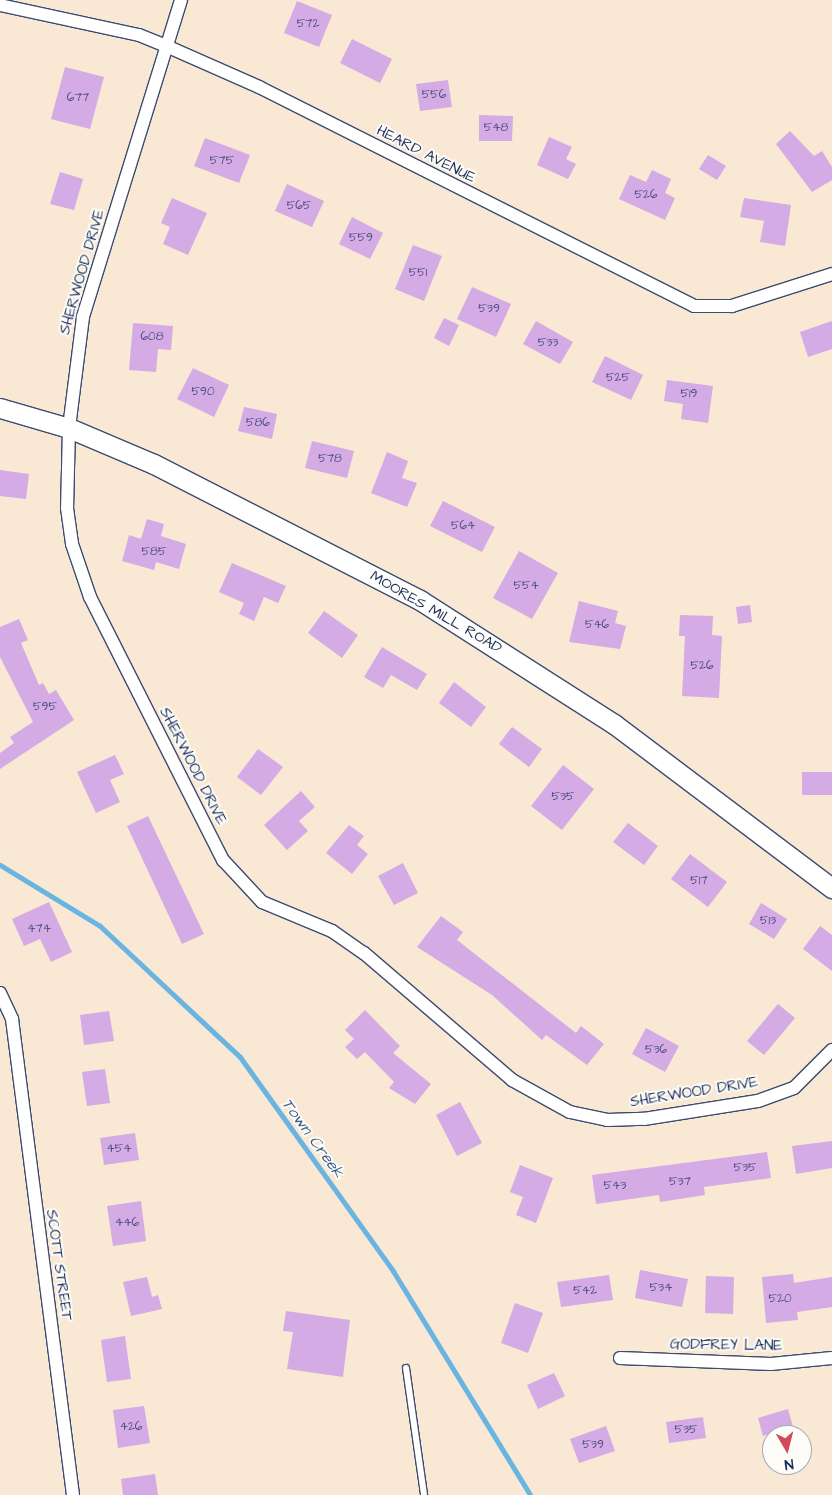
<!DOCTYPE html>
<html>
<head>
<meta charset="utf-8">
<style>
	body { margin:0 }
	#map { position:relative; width:832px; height:1495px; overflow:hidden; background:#f8e8d4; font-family:"Architects Daughter",sans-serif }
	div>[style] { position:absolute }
	.stream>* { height:5px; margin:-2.5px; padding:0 2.5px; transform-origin:2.5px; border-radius:2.5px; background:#6ab4e2 }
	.building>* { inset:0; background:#d4abe4 }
	.roads { filter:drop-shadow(1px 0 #3c4b70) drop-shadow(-1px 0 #3c4b70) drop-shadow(0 1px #3c4b70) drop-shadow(0 -1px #3c4b70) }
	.lane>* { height:6px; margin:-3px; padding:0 3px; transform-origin:3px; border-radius:3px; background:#fff }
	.street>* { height:12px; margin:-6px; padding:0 6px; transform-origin:6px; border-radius:6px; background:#fff }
	.secondary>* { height:19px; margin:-9.5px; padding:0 9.5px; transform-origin:9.5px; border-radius:9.5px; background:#fff }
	span { translate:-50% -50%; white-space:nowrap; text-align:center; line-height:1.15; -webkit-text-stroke:4px #fdfcf7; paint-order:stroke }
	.number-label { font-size:12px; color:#494e80 }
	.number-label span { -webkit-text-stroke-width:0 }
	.street-label { font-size:15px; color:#1b2f5e }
	.water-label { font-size:16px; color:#375e8c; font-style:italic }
	.north { position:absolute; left:762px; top:1425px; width:50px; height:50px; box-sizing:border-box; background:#fdfcf7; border:1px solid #a3aaba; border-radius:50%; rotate:172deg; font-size:14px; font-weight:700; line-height:20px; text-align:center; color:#1b2f5e }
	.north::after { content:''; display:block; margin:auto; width:18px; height:22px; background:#d1495b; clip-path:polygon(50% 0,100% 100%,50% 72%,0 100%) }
</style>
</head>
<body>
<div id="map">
	<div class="stream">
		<div style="left:0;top:865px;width:117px;rotate:31.4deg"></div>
		<div style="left:100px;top:926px;width:192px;rotate:43.1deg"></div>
		<div style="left:240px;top:1057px;width:263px;rotate:54.4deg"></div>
		<div style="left:393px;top:1271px;width:263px;rotate:58.5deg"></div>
	</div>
	<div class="building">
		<div style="clip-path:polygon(297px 1px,332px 15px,319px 47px,284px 33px)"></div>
		<div style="clip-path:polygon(352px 39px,392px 59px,380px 83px,340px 63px)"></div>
		<div style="clip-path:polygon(65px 67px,104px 77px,90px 129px,51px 119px)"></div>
		<div style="clip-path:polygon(448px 80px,452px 107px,420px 111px,416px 84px)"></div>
		<div style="clip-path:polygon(479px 115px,513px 116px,512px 141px,479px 141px)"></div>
		<div style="clip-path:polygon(790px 131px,814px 156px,822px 151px,832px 167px,832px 180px,812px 192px,776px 144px)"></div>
		<div style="clip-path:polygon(549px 137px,572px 147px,566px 159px,576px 164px,568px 179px,537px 165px)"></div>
		<div style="clip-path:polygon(205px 138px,250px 155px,239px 183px,194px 166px)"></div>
		<div style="clip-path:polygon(708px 155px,726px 166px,717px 180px,699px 169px)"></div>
		<div style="clip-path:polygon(652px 170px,671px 179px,665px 193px,675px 198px,665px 220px,619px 199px,630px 175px,646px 182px)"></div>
		<div style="clip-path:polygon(60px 172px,83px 179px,74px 210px,50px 204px)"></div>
		<div style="clip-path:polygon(287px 184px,324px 201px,312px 227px,275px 211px)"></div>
		<div style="clip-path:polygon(172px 198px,207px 213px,188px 255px,163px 244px,170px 227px,161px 223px)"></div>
		<div style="clip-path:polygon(744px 198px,791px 205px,785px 246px,760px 242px,764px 221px,740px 217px)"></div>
		<div style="clip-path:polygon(352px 217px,383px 233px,370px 259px,339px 244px)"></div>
		<div style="clip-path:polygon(413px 245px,442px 256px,424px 301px,395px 289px)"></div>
		<div style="clip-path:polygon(472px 287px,511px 304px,496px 337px,457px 319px)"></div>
		<div style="clip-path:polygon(444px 318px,459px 325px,449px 346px,434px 338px)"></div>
		<div style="clip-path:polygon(536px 321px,573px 342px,560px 364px,523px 344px)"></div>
		<div style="clip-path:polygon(832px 321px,832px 349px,808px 357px,800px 332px)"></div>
		<div style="clip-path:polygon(133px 323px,173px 326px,171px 350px,158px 349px,156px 372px,129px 370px)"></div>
		<div style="clip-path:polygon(605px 356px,643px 375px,631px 400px,592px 382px)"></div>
		<div style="clip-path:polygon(193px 368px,229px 385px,214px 417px,177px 399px)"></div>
		<div style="clip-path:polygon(667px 380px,713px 386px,708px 423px,681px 419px,683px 404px,664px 401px)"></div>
		<div style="clip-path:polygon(244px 407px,277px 414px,272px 439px,238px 431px)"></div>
		<div style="clip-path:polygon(312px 441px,354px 451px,347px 478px,305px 468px)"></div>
		<div style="clip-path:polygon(387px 452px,408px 461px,402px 478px,417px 483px,407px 507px,371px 493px)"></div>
		<div style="clip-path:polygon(0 470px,29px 474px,26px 499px,0 496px)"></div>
		<div style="clip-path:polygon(443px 501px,495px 527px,482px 552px,430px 526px)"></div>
		<div style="clip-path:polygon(147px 519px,164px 524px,161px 536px,186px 544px,179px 569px,156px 562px,154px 570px,122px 561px,129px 535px,141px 539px)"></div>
		<div style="clip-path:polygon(519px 551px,558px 573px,532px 619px,493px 598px)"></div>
		<div style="clip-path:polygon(232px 563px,286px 586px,278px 603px,264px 597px,254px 621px,239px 614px,244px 603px,219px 592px)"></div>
		<div style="clip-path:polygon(579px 601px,618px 611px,615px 623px,626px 626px,620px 649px,569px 642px)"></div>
		<div style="clip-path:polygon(750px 605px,752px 622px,738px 624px,736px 607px)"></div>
		<div style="clip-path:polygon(324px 611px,358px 635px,342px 658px,308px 633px)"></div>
		<div style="clip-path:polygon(680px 615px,713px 616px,712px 635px,722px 636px,719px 698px,682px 696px,685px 636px,679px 636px)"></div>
		<div style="clip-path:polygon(19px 619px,28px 640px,21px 643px,39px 685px,43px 683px,49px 694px,56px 690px,74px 720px,0 769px,0 753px,14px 743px,10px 737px,33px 722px,0 657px,0 627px)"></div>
		<div style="clip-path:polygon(382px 647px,427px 674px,417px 690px,391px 675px,383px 688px,364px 677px)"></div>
		<div style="clip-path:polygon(454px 682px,486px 707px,471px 727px,439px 703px)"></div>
		<div style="clip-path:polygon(512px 727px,542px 749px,529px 767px,499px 744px)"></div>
		<div style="clip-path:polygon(258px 749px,283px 767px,261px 795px,237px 777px)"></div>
		<div style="clip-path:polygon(115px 755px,124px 774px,110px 780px,120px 802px,96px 813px,77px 772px)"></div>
		<div style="clip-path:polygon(563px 765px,594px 789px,562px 830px,531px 806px)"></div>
		<div style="clip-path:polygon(802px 772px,832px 772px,832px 795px,802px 795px)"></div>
		<div style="clip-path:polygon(301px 791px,315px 807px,299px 821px,308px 831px,287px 850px,264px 825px)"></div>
		<div style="clip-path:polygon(148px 816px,204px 934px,182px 944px,127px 826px)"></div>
		<div style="clip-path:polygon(628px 823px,658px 846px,644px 865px,613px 842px)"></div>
		<div style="clip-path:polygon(349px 825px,364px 836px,357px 845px,368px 854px,352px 874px,326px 853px)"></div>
		<div style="clip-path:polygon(690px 854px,727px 882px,708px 907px,671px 879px)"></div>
		<div style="clip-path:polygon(403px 863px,418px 893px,394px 905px,378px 876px)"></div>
		<div style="clip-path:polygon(49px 902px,72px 952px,51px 962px,40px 939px,24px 946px,12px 919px)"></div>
		<div style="clip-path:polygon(761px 903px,787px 919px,774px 939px,749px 924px)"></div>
		<div style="clip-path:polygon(441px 916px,463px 932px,457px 940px,576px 1033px,581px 1026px,604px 1044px,587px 1065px,546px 1035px,542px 1040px,492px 995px,417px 947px)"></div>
		<div style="clip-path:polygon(820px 926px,832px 935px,832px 971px,803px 949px)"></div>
		<div style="clip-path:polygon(778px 1004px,795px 1018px,764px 1055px,747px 1041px)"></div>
		<div style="clip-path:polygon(365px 1010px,400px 1046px,393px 1053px,431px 1084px,415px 1104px,389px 1088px,394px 1082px,365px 1052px,357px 1059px,345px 1047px,354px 1039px,345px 1030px)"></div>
		<div style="clip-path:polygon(109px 1011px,114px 1041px,84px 1045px,80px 1015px)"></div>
		<div style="clip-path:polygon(646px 1028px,679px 1046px,665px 1072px,632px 1054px)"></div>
		<div style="clip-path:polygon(105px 1069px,110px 1103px,87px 1106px,82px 1072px)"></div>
		<div style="clip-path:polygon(460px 1102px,482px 1143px,457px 1156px,436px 1115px)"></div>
		<div style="clip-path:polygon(135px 1133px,139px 1160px,104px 1165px,100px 1138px)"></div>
		<div style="clip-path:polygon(832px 1141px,832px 1168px,796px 1174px,792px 1146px)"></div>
		<div style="clip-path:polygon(767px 1152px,771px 1178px,704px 1187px,705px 1195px,660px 1202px,659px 1195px,596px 1204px,592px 1175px)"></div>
		<div style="clip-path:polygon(520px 1165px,553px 1178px,536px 1223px,516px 1215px,523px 1197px,510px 1192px)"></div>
		<div style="clip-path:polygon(141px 1201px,146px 1241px,113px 1246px,107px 1206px)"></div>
		<div style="clip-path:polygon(640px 1270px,688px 1279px,682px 1307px,635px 1298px)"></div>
		<div style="clip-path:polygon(793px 1274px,794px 1283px,832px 1277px,832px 1307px,797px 1312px,798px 1320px,766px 1323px,762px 1277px)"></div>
		<div style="clip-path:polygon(609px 1275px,613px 1300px,561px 1307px,557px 1282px)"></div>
		<div style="clip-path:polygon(706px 1276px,734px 1277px,733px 1314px,705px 1313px)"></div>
		<div style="clip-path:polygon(147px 1277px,152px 1297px,158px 1295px,162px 1309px,131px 1316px,123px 1282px)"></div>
		<div style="clip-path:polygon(515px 1303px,543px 1313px,528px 1353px,501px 1343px)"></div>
		<div style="clip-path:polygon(286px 1311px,350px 1320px,343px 1377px,287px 1369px,293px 1332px,283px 1331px)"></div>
		<div style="clip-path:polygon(125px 1336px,131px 1379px,107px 1382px,101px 1340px)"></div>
		<div style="clip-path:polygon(554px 1373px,565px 1396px,538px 1409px,527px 1385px)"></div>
		<div style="clip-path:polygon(144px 1406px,150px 1443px,118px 1448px,113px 1410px)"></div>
		<div style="clip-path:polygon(788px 1409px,793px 1427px,763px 1436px,758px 1418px)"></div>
		<div style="clip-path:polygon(703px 1417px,706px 1438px,669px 1443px,666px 1422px)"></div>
		<div style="clip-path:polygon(606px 1426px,615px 1451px,579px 1463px,570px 1439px)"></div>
		<div style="clip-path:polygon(155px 1474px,158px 1495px,123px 1495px,121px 1479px)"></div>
	</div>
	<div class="roads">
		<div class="lane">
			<div style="left:406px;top:1368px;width:128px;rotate:81.9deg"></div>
		</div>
		<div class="street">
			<div style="left:181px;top:0;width:332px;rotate:107.2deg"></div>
			<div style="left:83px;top:317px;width:112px;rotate:97.2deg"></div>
			<div style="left:69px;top:428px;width:80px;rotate:91.4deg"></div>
			<div style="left:67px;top:508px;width:36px;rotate:82deg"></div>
			<div style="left:72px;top:544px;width:56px;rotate:71.2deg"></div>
			<div style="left:90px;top:597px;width:295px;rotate:63.2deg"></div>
			<div style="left:223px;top:860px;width:57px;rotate:47.1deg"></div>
			<div style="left:262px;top:902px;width:76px;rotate:22.5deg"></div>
			<div style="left:332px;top:931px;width:39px;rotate:35deg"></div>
			<div style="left:364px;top:953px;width:195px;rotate:40.6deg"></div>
			<div style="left:512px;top:1080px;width:66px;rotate:28.9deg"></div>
			<div style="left:570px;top:1112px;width:38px;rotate:12deg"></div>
			<div style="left:607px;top:1120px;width:37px;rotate:-2deg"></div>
			<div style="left:644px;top:1119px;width:115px;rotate:-9deg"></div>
			<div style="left:758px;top:1101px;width:38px;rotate:-20deg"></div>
			<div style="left:794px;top:1088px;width:54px;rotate:-45deg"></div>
			<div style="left:0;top:5px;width:142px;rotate:12.2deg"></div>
			<div style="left:139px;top:35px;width:29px;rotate:22deg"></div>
			<div style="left:166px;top:46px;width:102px;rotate:23.8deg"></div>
			<div style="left:259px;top:87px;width:487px;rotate:26.7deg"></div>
			<div style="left:694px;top:306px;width:38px"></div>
			<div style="left:732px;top:306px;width:105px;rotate:-17.7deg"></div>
			<div style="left:0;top:993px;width:29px;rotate:65deg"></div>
			<div style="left:12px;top:1019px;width:480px;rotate:82.7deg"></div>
			<div style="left:620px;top:1358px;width:151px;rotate:2.3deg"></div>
			<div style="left:771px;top:1364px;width:61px;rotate:-5.6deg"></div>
		</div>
		<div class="secondary">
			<div style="left:0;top:408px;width:72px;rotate:16.2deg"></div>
			<div style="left:69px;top:428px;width:92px;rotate:23deg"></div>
			<div style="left:154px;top:464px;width:299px;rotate:27.1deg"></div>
			<div style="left:420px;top:600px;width:230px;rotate:32.6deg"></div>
			<div style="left:614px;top:724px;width:273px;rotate:37deg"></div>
		</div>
	</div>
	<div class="number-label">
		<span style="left:308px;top:24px">572</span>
		<span style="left:434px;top:95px">556</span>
		<span style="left:78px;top:98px">677</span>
		<span style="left:496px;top:128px">548</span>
		<span style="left:222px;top:161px">575</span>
		<span style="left:646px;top:195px">526</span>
		<span style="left:299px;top:206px">565</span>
		<span style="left:361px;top:238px">559</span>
		<span style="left:418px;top:273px">551</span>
		<span style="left:489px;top:309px">539</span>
		<span style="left:152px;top:337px">608</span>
		<span style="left:548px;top:343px">533</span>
		<span style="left:618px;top:378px">525</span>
		<span style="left:203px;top:392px">590</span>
		<span style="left:689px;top:394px">519</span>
		<span style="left:258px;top:423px">586</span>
		<span style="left:330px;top:459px">578</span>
		<span style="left:463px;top:526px">564</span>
		<span style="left:154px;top:552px">585</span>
		<span style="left:526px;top:586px">554</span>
		<span style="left:597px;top:625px">546</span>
		<span style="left:702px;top:666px">526</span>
		<span style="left:45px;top:707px">595</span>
		<span style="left:563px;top:797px">535</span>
		<span style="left:699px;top:881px">517</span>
		<span style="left:768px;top:921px">513</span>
		<span style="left:39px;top:929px">474</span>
		<span style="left:656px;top:1050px">536</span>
		<span style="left:119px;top:1149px">454</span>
		<span style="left:745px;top:1168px">535</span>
		<span style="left:680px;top:1182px">537</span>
		<span style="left:615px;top:1186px">543</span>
		<span style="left:127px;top:1223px">446</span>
		<span style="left:661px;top:1288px">534</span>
		<span style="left:585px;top:1291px">542</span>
		<span style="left:780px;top:1299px">520</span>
		<span style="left:131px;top:1427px">426</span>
		<span style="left:686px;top:1430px">535</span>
		<span style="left:593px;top:1445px">539</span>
	</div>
	<div class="street-label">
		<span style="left:426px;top:154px;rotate:27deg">HEARD AVENUE</span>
		<span style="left:82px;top:272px;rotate:-74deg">SHERWOOD DRIVE</span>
		<span style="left:436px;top:612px;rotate:30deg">MOORES MILL ROAD</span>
		<span style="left:193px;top:766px;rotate:63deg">SHERWOOD DRIVE</span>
		<span style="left:694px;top:1092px;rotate:-9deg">SHERWOOD DRIVE</span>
		<span style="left:59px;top:1265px;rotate:82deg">SCOTT STREET</span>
		<span style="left:726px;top:1345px;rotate:1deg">GODFREY LANE</span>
	</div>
	<div class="water-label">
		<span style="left:313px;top:1138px;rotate:54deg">Town Creek</span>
	</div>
	<div class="north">N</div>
</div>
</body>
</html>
